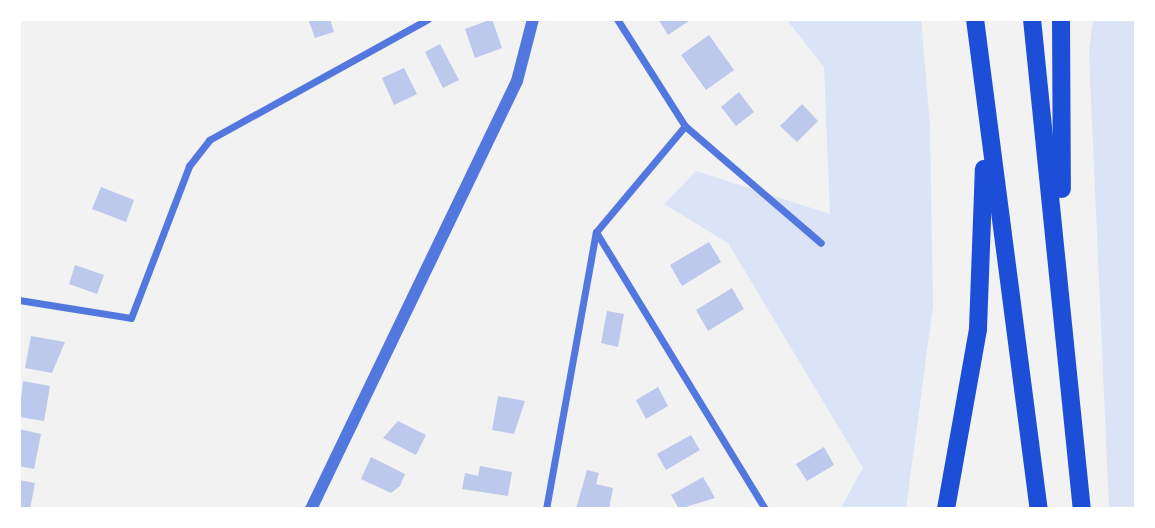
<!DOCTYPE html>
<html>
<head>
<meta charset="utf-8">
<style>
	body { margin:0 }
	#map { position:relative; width:1155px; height:528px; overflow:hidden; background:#f2f2f2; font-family:Overpass,sans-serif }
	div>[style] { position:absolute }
	.green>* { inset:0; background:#dbe4f7 }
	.building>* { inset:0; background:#bdc9ec }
	.minor>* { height:7px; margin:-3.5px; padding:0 3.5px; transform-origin:3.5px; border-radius:3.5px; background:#5277de }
	.tertiary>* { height:12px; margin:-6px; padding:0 6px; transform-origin:6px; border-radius:6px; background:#5277de }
	.motorway>* { height:18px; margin:-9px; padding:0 9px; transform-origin:9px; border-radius:9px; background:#1d4ed8 }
	span { translate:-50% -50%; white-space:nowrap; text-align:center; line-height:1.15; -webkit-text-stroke:5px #fff; paint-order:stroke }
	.frame { position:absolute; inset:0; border:21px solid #fff; pointer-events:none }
</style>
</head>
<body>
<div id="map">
	<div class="green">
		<div style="clip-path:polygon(786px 19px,921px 19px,930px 125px,933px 306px,906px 509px,840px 509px,863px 468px,728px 243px,664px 204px,696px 171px,830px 214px,824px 67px)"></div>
		<div style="clip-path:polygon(1093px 19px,1136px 19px,1136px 509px,1109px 509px,1089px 53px)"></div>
	</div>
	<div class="building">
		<div style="clip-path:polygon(308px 19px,330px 19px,334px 32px,315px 38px)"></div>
		<div style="clip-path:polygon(492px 19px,502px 48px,475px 58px,465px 29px)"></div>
		<div style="clip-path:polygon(658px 19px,692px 19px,668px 35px)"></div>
		<div style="clip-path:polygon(709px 35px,734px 70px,706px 90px,681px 55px)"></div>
		<div style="clip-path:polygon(440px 44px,459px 80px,443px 88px,425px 52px)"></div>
		<div style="clip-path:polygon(404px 68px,417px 94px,394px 105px,382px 78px)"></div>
		<div style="clip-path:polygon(739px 92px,754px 112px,736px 126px,721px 107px)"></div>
		<div style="clip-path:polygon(802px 104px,818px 121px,797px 142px,780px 126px)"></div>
		<div style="clip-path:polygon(101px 187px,134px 200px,126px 222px,92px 209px)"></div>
		<div style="clip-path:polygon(709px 242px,721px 262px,682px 286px,670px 265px)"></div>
		<div style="clip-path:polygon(75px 265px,104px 275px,97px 294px,69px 284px)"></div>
		<div style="clip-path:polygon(732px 288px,744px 309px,708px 331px,696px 310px)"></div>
		<div style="clip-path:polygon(607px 311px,624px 314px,618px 347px,601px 343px)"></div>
		<div style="clip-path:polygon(31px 336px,65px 342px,52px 373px,25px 368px)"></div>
		<div style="clip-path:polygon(23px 381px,50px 386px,44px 421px,19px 417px)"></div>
		<div style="clip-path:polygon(658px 387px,668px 406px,646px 419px,636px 400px)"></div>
		<div style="clip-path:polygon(498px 396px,525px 401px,514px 434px,492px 430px)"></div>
		<div style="clip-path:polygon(398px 421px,426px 435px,416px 455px,383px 438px)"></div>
		<div style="clip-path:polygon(19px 429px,41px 434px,34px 469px,19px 466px)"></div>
		<div style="clip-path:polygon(691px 435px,700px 450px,666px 470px,657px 454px)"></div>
		<div style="clip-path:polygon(824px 447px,834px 465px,807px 481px,796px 464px)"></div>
		<div style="clip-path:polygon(371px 457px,405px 474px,400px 486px,391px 493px,361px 479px)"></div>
		<div style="clip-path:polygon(480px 466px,512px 472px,508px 496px,462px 489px,465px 473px,478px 476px)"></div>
		<div style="clip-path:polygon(587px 470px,599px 473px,596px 484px,613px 488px,609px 509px,576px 509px)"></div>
		<div style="clip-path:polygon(703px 477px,715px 498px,679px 509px,671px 495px)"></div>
		<div style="clip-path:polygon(19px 480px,35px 483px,30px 509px,19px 509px)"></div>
	</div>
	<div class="minor">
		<div style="left:617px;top:19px;width:127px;rotate:57.6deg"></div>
		<div style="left:685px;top:126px;width:179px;rotate:40.7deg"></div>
		<div style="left:596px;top:232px;width:324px;rotate:58.6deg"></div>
		<div style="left:19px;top:300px;width:113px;rotate:9.1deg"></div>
		<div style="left:131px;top:318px;width:163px;rotate:-69.1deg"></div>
		<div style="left:189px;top:166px;width:33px;rotate:-52deg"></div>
		<div style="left:209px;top:140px;width:250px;rotate:-28.9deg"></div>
		<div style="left:546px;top:509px;width:281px;rotate:-79.8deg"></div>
		<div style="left:596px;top:232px;width:138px;rotate:-50deg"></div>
	</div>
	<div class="tertiary">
		<div style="left:311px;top:509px;width:475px;rotate:-64.3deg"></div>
		<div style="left:517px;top:81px;width:64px;rotate:-75.5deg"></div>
	</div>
	<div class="motorway">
		<div style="left:975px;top:19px;width:494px;rotate:82.6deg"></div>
		<div style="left:1032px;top:19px;width:493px;rotate:84.2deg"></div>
		<div style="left:1061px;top:19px;width:170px;rotate:89.7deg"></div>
		<div style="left:946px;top:509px;width:183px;rotate:-79.9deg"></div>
		<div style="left:978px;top:329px;width:160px;rotate:-87.9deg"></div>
	</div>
	<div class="frame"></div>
</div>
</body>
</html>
